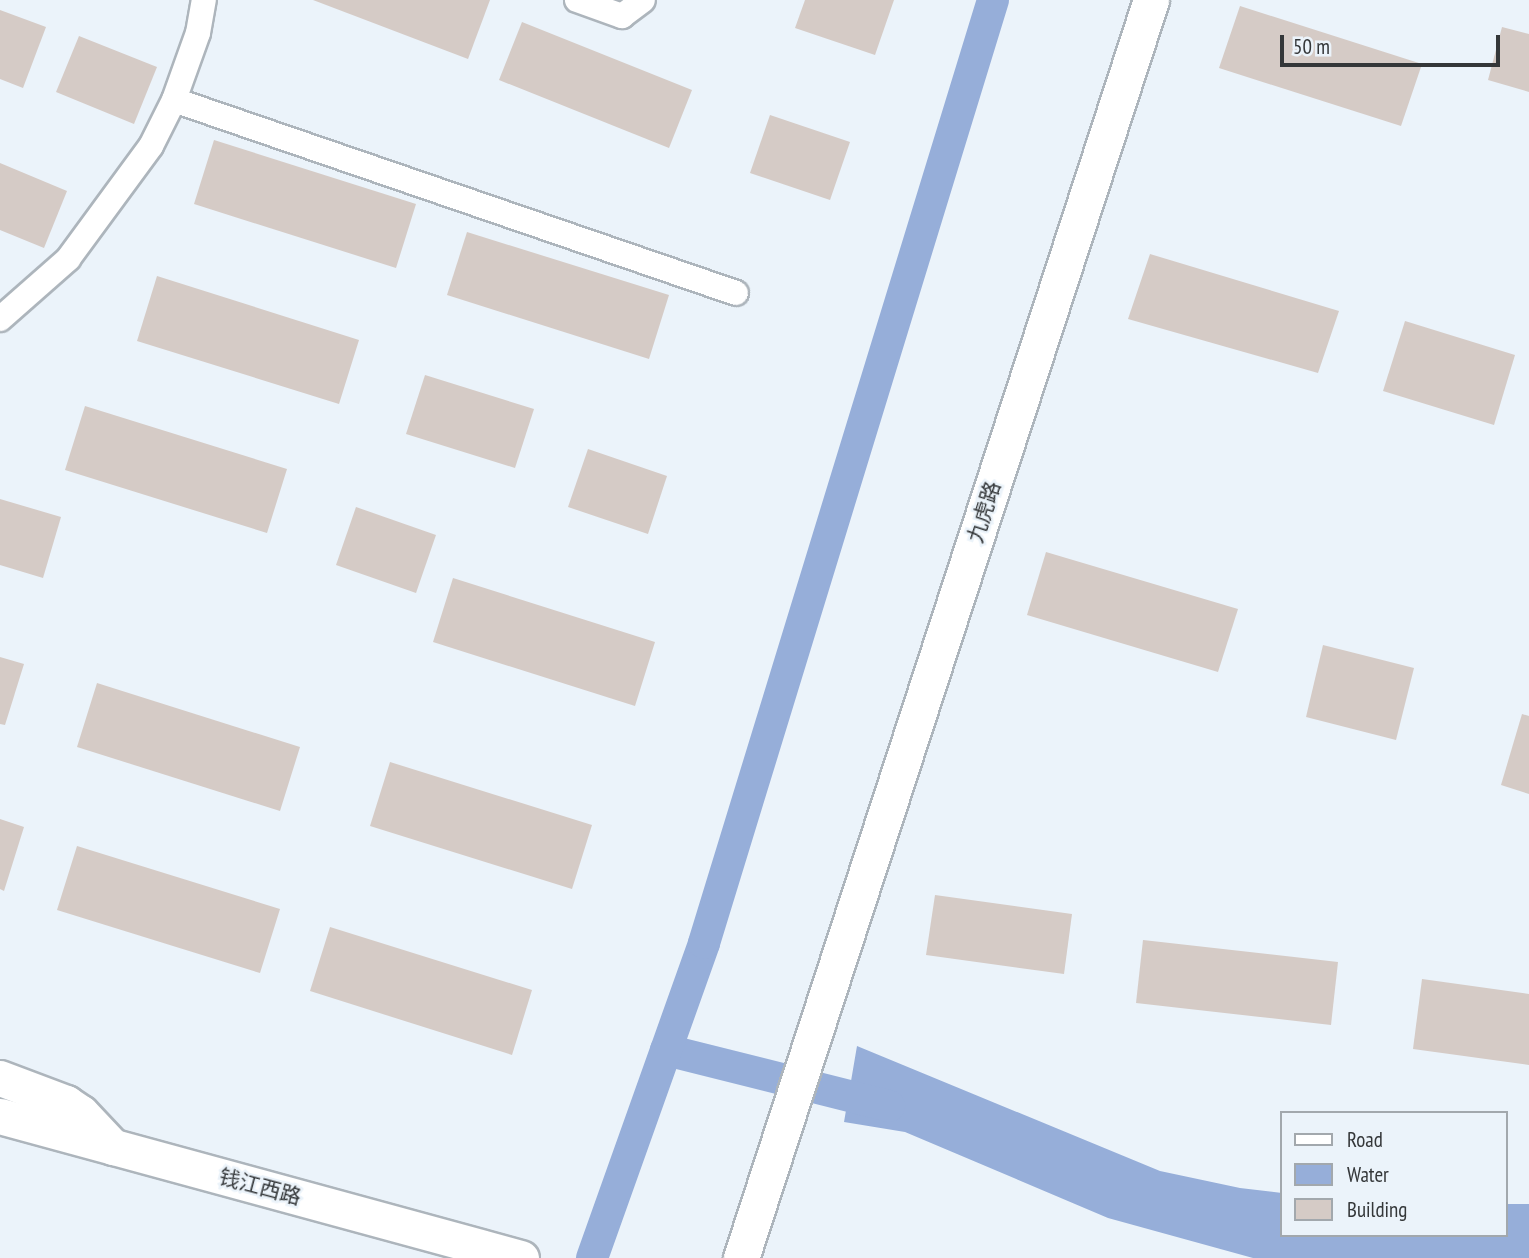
<!DOCTYPE html>
<html>
<head>
<meta charset="utf-8">
<style>
	body { margin:0 }
	#map { position:relative; width:1529px; height:1258px; overflow:hidden; background:#ebf3fa; font-family:"PT Sans Narrow","Noto Sans SC",sans-serif }
	div>[style] { position:absolute }
	.water>* { inset:0; background:#96aed9 }
	.canal>* { height:32px; margin:-16px; padding:0 16px; transform-origin:16px; border-radius:16px; background:#96aed9 }
	.building>* { inset:0; background:#d5cbc6 }
	.roads { filter:drop-shadow(2px 0 #adb5bc) drop-shadow(-2px 0 #adb5bc) drop-shadow(0 2px #adb5bc) drop-shadow(0 -2px #adb5bc) }
	.street>* { height:24px; margin:-12px; padding:0 12px; transform-origin:12px; border-radius:12px; background:#fff }
	.secondary>* { height:35px; margin:-17.5px; padding:0 17.5px; transform-origin:17.5px; border-radius:17.5px; background:#fff }
	span { translate:-50% -50%; white-space:nowrap; text-align:center; line-height:1.15; -webkit-text-stroke:5px #ebf3fa; paint-order:stroke }
	.street-label { font-size:21px; color:#343739 }
	.legend { position:absolute; left:1280px; top:1111px; width:228px; height:126px; box-sizing:border-box; background:#ebf3fa; border:2px solid #a2a8ad; margin:0; padding:9px 12px; list-style:none; font-size:21px; color:#343739 }
	.legend li { display:flex; align-items:center; gap:14px; height:35px }
	.legend b { width:35px; border:2px solid #a2a8ad }
	.scale { position:absolute; left:1280px; top:35px; width:220px; height:32px; box-sizing:border-box; border:4px solid #343739; border-top:0; padding-left:9px; font-size:21px; line-height:24px; white-space:nowrap; color:#343739; -webkit-text-stroke:5px #ebf3fa; paint-order:stroke }
</style>
</head>
<body>
<div id="map">
	<div class="water">
		<div style="clip-path:polygon(857px 1046px,1160px 1171px,1240px 1188px,1282px 1193px,1282px 1235px,1506px 1235px,1506px 1204px,1529px 1204px,1529px 1258px,1253px 1258px,1108px 1218px,905px 1132px,844px 1122px)"></div>
	</div>
	<div class="canal">
		<div style="left:666px;top:1050px;width:230px;rotate:14.1deg"></div>
		<div style="left:592px;top:1258px;width:334px;rotate:-70.4deg"></div>
		<div style="left:704px;top:943px;width:986px;rotate:-72.96deg"></div>
	</div>
	<div class="building">
		<div style="clip-path:polygon(313px 0,490px 0,468px 59px)"></div>
		<div style="clip-path:polygon(805px 0,894px 0,875px 55px,795px 28px)"></div>
		<div style="clip-path:polygon(1240px 6px,1422px 64px,1401px 126px,1219px 68px)"></div>
		<div style="clip-path:polygon(0 10px,46px 27px,23px 88px,0 79px)"></div>
		<div style="clip-path:polygon(522px 22px,692px 90px,669px 148px,499px 80px)"></div>
		<div style="clip-path:polygon(1502px 27px,1529px 34px,1529px 92px,1488px 80px)"></div>
		<div style="clip-path:polygon(79px 36px,157px 67px,134px 124px,56px 92px)"></div>
		<div style="clip-path:polygon(770px 115px,850px 142px,830px 200px,750px 173px)"></div>
		<div style="clip-path:polygon(214px 140px,416px 204px,396px 268px,194px 204px)"></div>
		<div style="clip-path:polygon(0 163px,67px 191px,44px 248px,0 230px)"></div>
		<div style="clip-path:polygon(467px 232px,669px 295px,649px 359px,447px 295px)"></div>
		<div style="clip-path:polygon(1150px 254px,1339px 311px,1318px 373px,1128px 319px)"></div>
		<div style="clip-path:polygon(157px 276px,359px 340px,339px 404px,137px 341px)"></div>
		<div style="clip-path:polygon(1405px 321px,1515px 355px,1494px 425px,1383px 391px)"></div>
		<div style="clip-path:polygon(425px 375px,534px 409px,515px 468px,406px 434px)"></div>
		<div style="clip-path:polygon(85px 406px,287px 469px,267px 533px,65px 470px)"></div>
		<div style="clip-path:polygon(588px 449px,667px 476px,648px 534px,568px 507px)"></div>
		<div style="clip-path:polygon(0 499px,61px 517px,43px 578px,0 565px)"></div>
		<div style="clip-path:polygon(356px 507px,436px 535px,416px 593px,336px 565px)"></div>
		<div style="clip-path:polygon(1046px 552px,1238px 609px,1218px 672px,1027px 615px)"></div>
		<div style="clip-path:polygon(453px 578px,655px 642px,635px 706px,433px 642px)"></div>
		<div style="clip-path:polygon(1323px 645px,1414px 668px,1396px 740px,1306px 717px)"></div>
		<div style="clip-path:polygon(0 657px,24px 664px,5px 725px,0 724px)"></div>
		<div style="clip-path:polygon(97px 683px,300px 747px,280px 811px,77px 747px)"></div>
		<div style="clip-path:polygon(1522px 714px,1529px 716px,1529px 794px,1501px 785px)"></div>
		<div style="clip-path:polygon(390px 762px,592px 825px,572px 889px,370px 826px)"></div>
		<div style="clip-path:polygon(0 819px,24px 827px,4px 891px,0 889px)"></div>
		<div style="clip-path:polygon(77px 846px,280px 909px,260px 973px,57px 910px)"></div>
		<div style="clip-path:polygon(935px 895px,1072px 914px,1064px 974px,926px 955px)"></div>
		<div style="clip-path:polygon(330px 927px,532px 990px,512px 1055px,310px 991px)"></div>
		<div style="clip-path:polygon(1143px 940px,1338px 962px,1331px 1025px,1136px 1003px)"></div>
		<div style="clip-path:polygon(1422px 979px,1529px 994px,1529px 1065px,1413px 1049px)"></div>
	</div>
	<div class="roads">
		<div class="street">
			<div style="left:577px;top:0;width:48px;rotate:19.6deg"></div>
			<div style="left:622px;top:16px;width:26px;rotate:-37deg"></div>
			<div style="left:174px;top:100px;width:594px;rotate:18.95deg"></div>
			<div style="left:0;top:319px;width:91px;rotate:-41.4deg"></div>
			<div style="left:68px;top:259px;width:140px;rotate:-53.7deg"></div>
			<div style="left:151px;top:146px;width:51px;rotate:-63.4deg"></div>
			<div style="left:174px;top:100px;width:71px;rotate:-70.3deg"></div>
			<div style="left:198px;top:33px;width:34px;rotate:-80deg"></div>
		</div>
		<div class="secondary">
			<div style="left:0;top:1078px;width:71px;rotate:20.7deg"></div>
			<div style="left:66px;top:1103px;width:18px;rotate:34deg"></div>
			<div style="left:81px;top:1113px;width:47px;rotate:46.7deg"></div>
			<div style="left:0;top:1116px;width:540px;rotate:15.25deg"></div>
			<div style="left:741px;top:1258px;width:1323px;rotate:-71.95deg"></div>
		</div>
	</div>
	<div class="street-label">
		<span style="left:984px;top:512px;rotate:-72deg">九虎路</span>
		<span style="left:260px;top:1187px;rotate:15deg">钱江西路</span>
	</div>
	<ul class="legend">
	<li><b style="height:9px;background:#fff"></b>Road</li>
	<li><b style="height:19px;background:#96aed9"></b>Water</li>
	<li><b style="height:19px;background:#d5cbc6"></b>Building</li>
	</ul>
	<div class="scale">50 m</div>
</div>
</body>
</html>
